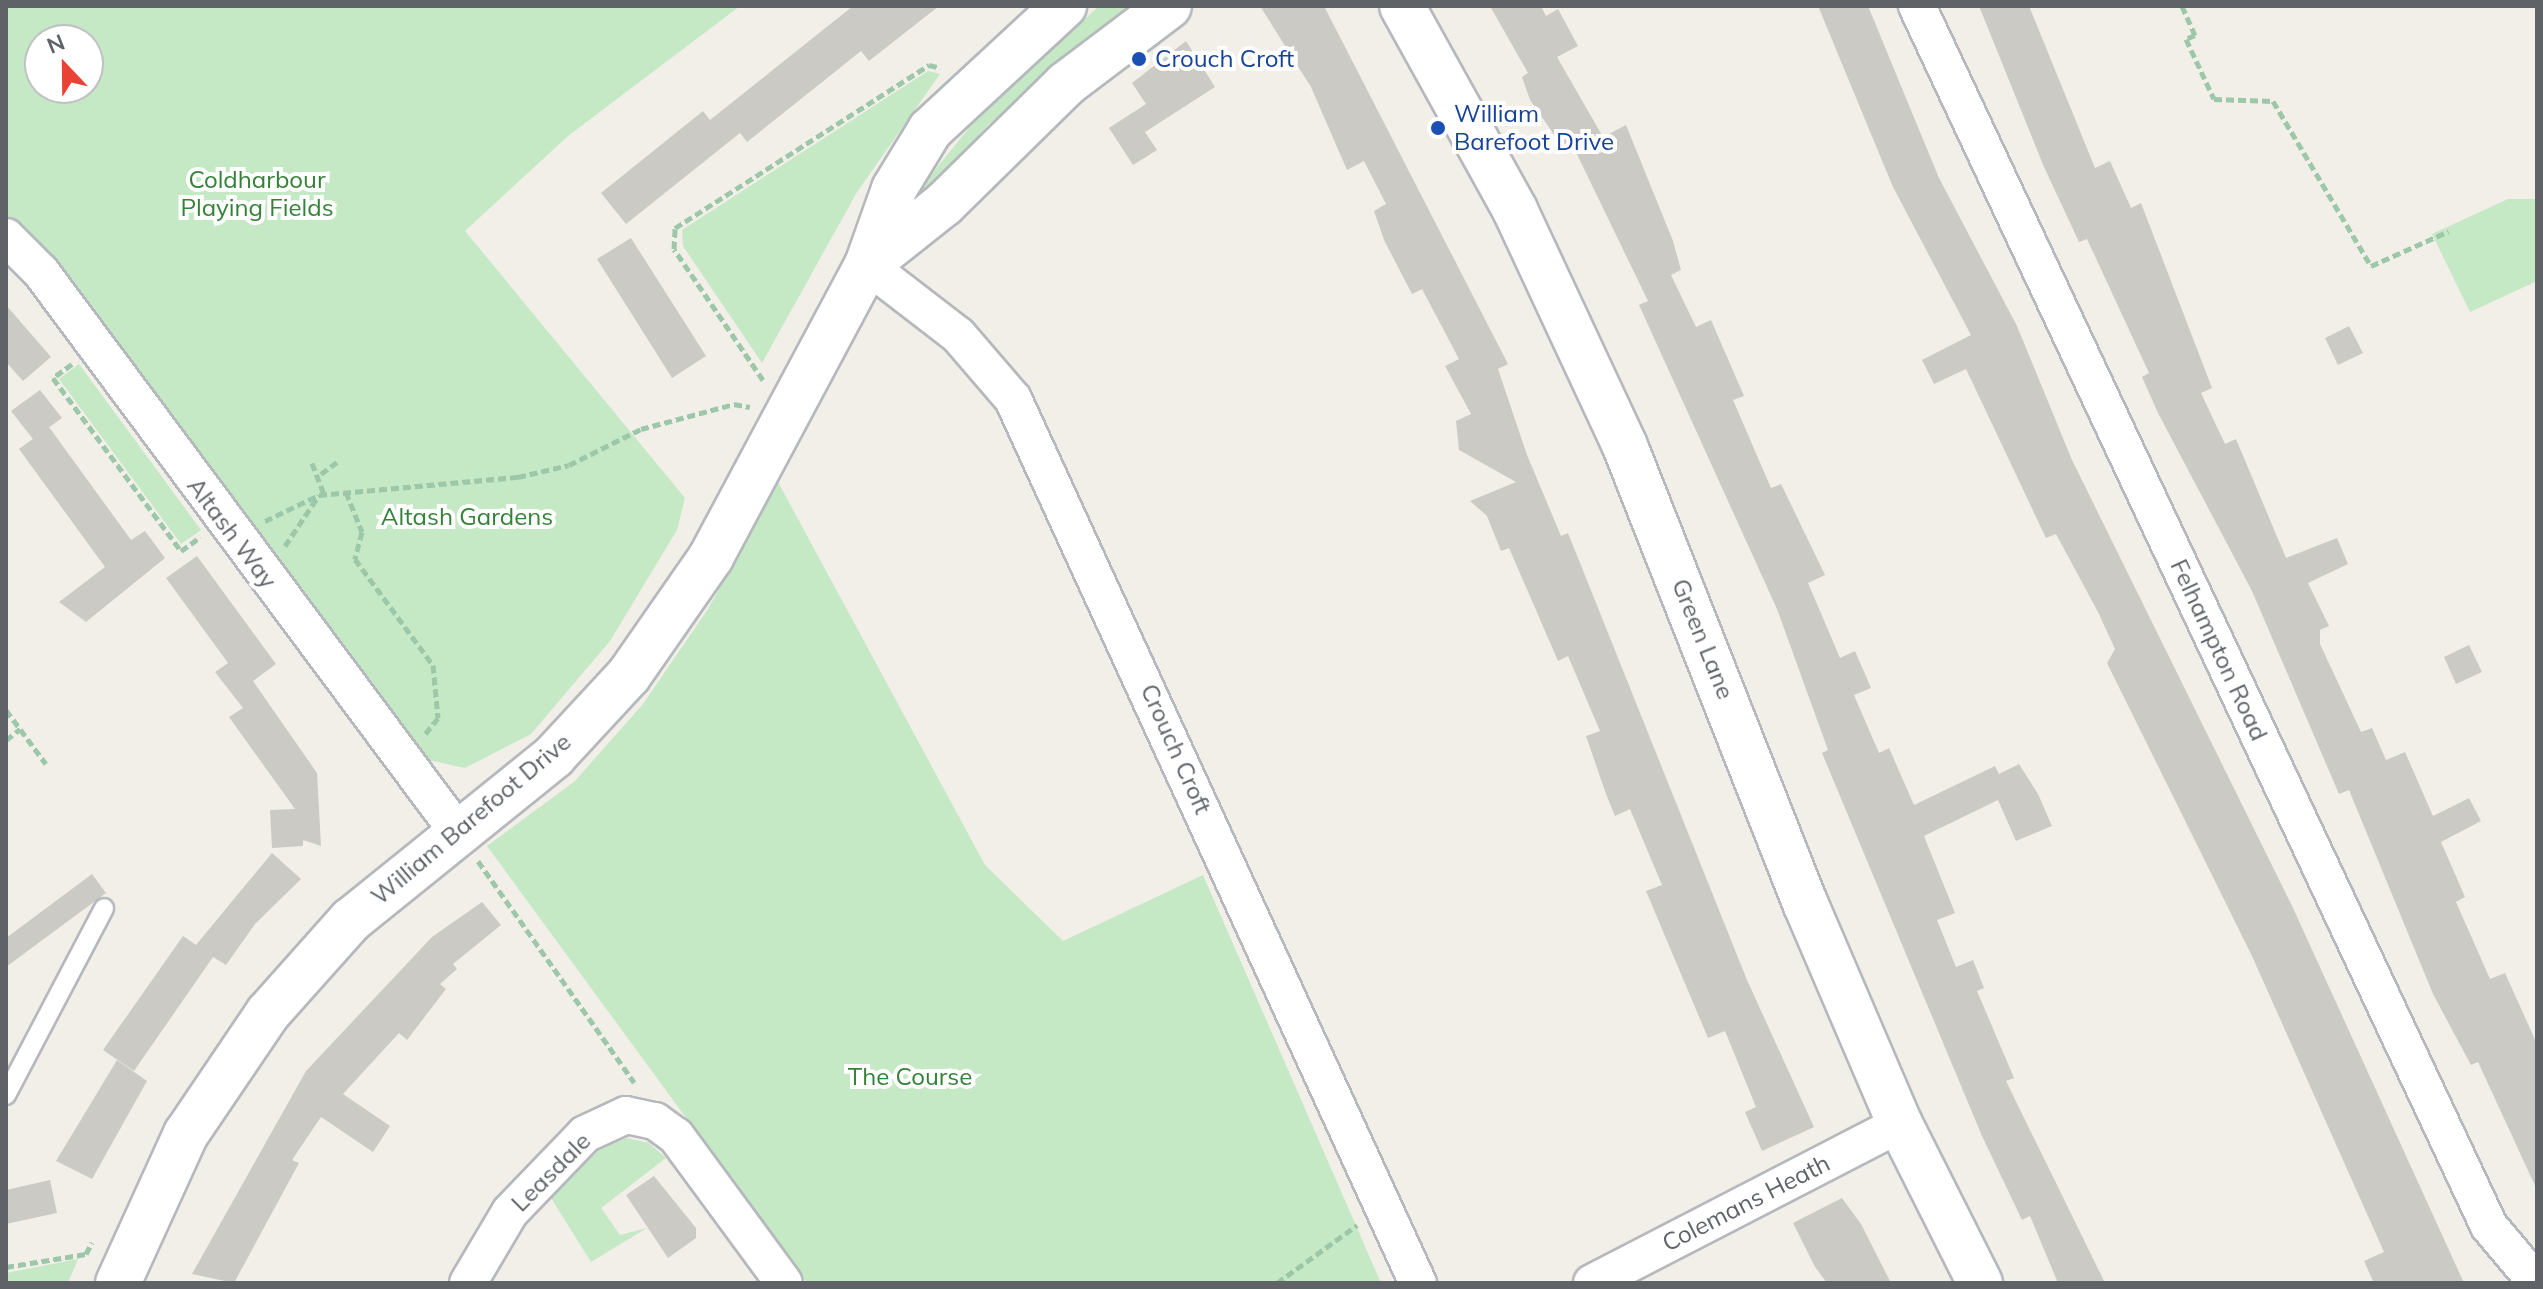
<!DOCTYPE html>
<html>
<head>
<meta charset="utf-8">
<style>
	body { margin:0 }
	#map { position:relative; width:2543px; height:1289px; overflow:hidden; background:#f1efe8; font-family:Mulish,sans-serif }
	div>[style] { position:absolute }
	.green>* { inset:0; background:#c5e8c5 }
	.building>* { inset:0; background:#cccac5 }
	.path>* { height:5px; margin-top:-2.5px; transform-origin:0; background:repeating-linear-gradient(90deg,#9cc7a9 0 8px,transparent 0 12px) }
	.roads { filter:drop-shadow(2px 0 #b5b8bc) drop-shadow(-2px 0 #b5b8bc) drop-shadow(0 2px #b5b8bc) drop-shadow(0 -2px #b5b8bc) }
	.lane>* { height:18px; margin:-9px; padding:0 9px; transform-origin:9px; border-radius:9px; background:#fff }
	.street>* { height:36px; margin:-18px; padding:0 18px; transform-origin:18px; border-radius:18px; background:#fff }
	.secondary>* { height:44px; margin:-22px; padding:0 22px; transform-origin:22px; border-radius:22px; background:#fff }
	.dots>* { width:22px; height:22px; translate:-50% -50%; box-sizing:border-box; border:4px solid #fff; border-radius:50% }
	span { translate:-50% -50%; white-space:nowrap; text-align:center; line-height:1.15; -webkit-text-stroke:8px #fff; paint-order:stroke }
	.transit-label { font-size:24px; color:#164399 }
	.left { translate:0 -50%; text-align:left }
	.park-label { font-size:24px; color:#348238 }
	.street-label { font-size:24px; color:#5f6368 }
	.frame { position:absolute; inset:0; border:8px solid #5f6368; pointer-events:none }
	.north { position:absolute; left:24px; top:24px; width:80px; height:80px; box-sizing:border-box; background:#fff; border:2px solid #bfc1c3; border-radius:50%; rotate:338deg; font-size:22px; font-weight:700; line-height:32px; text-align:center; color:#5f6368 }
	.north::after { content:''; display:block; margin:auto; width:28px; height:36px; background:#ea4335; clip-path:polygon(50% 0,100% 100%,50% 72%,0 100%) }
</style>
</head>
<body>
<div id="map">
	<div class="green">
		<div style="clip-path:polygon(evenodd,6px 6px,740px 6px,568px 136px,465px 231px,685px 498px,677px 530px,610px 641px,531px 734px,465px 768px,424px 759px,189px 437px,6px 217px,6px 6px,40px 40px,88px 40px,88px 88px,40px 88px,40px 40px)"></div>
		<div style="clip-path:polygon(1099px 6px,1131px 6px,988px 125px,910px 214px,905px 207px,982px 112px)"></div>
		<div style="clip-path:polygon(928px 71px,940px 74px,857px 192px,762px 363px,683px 246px,682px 230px)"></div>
		<div style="clip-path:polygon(2508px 199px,2537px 199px,2537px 281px,2470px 312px,2432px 234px)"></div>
		<div style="clip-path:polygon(79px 364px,201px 530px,181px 544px,59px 379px)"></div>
		<div style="clip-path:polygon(778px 482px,985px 865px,1063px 941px,1203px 875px,1381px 1283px,807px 1283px,487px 846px,575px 781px,643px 704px,708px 609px)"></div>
		<div style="clip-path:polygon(627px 1138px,649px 1143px,666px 1158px,601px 1208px,620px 1235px,647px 1228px,591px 1262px,551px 1198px,601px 1148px)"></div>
		<div style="clip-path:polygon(78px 1259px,68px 1283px,6px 1283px,6px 1273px)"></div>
	</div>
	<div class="building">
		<div style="clip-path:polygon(853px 6px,939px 6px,869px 61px,861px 51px,747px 142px,740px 133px,626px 224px,601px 193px,703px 111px,710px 120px)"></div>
		<div style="clip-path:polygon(1260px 6px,1324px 6px,1508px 364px,1498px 369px,1527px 455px,1561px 536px,1568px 533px,1747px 980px,1814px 1127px,1762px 1151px,1745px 1112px,1756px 1107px,1725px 1031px,1708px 1038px,1646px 891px,1662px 885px,1630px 809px,1615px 816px,1606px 794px,1586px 736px,1600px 731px,1568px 656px,1558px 661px,1509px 548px,1501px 551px,1487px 516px,1470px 501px,1516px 482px,1459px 450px,1456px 421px,1471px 414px,1445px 366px,1459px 359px,1422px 289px,1412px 294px,1384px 240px,1374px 211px,1386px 204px,1364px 161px,1347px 170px,1311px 87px)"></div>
		<div style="clip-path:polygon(1490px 6px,1541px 6px,1546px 16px,1558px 9px,1578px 46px,1557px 57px,1603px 137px,1626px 125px,1673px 241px,1681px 270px,1671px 275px,1696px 327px,1711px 320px,1744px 396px,1733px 400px,1771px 488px,1781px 484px,1825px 575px,1808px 583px,1840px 658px,1855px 651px,1871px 688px,1854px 695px,1879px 753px,1889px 748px,1914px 805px,1995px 766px,1999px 774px,2019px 764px,2038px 794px,2052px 826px,2016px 841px,1998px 800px,1924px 836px,1955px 913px,1937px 920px,1956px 967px,1973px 960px,1984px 988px,1977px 991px,2014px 1078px,2006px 1081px,2105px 1283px,2058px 1283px,2030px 1216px,2022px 1220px,1982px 1136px,1822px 753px,1828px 750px,1777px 609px,1639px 305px,1648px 301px,1572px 144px,1564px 149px,1530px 100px,1522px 77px,1528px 73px)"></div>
		<div style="clip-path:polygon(1818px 6px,1868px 6px,1939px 178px,2017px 326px,2072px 460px,2293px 908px,2464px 1283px,2374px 1283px,2364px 1261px,2384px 1252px,2252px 956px,2107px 663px,2115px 649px,2098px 612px,2056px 534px,2046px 538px,1966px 369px,1934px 384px,1922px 360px,1971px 335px,1893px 187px)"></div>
		<div style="clip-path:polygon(1979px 6px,2029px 6px,2095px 168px,2110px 161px,2131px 208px,2141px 203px,2212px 388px,2201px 393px,2225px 444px,2236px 439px,2286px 558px,2337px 538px,2348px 564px,2308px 583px,2329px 626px,2320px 630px,2320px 644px,2361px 732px,2372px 728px,2386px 760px,2405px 752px,2433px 816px,2469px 798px,2481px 821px,2441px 842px,2465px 897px,2456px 902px,2490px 979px,2505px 973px,2537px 1044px,2537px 1190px,2478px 1062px,2471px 1065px,2433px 994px,2349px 790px,2339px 794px,2252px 591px,2158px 413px,2142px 377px,2149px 373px,2087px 239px,2079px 242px,2044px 167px)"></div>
		<div style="clip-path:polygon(1186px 41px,1215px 87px,1145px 132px,1157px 150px,1133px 165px,1109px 128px,1146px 104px,1132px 83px)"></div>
		<div style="clip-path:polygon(631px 238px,706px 356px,672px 378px,597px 259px)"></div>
		<div style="clip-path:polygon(6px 305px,51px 357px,23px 381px,6px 362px)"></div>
		<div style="clip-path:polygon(2349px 326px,2363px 353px,2338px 365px,2325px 338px)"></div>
		<div style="clip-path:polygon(40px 390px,62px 418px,33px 439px,11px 411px)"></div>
		<div style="clip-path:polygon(49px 427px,131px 540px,145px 531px,165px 558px,86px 622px,59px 602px,105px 567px,19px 449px)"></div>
		<div style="clip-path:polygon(197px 556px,276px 664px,253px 681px,317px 773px,321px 846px,303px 840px,303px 846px,272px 848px,270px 810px,295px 809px,229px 717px,243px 708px,215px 672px,228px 663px,166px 578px)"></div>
		<div style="clip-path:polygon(2469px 645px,2482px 672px,2456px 684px,2444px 657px)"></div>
		<div style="clip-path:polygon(272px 853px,301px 879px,255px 924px,226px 965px,213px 957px,134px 1071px,103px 1050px,183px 936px,196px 945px)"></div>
		<div style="clip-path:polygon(92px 874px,106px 893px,6px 967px,6px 938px)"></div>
		<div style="clip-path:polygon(482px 902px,501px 925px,453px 964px,457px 969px,440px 984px,446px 989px,407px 1040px,399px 1033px,343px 1094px,390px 1126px,373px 1152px,321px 1117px,292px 1160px,299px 1163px,234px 1283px,192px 1274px,306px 1071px,432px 937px)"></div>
		<div style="clip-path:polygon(117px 1060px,147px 1081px,92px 1179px,56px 1161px)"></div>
		<div style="clip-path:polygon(654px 1176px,696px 1228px,696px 1238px,668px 1258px,626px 1195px)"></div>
		<div style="clip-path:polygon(50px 1180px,57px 1213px,6px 1224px,6px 1190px)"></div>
		<div style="clip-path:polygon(1842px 1198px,1861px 1224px,1891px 1283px,1827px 1283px,1815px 1267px,1793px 1223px)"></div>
	</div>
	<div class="path">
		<div style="left:2182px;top:6px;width:32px;rotate:66deg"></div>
		<div style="left:2195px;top:35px;width:10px;rotate:156deg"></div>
		<div style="left:2186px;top:39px;width:66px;rotate:65deg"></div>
		<div style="left:2214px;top:99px;width:59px;rotate:1.9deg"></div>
		<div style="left:2273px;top:101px;width:192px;rotate:59.3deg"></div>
		<div style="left:2371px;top:266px;width:85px;rotate:-24.2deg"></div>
		<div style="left:72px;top:364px;width:24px;rotate:144deg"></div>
		<div style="left:53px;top:378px;width:215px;rotate:53.5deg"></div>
		<div style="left:181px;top:551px;width:24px;rotate:-36deg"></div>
		<div style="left:763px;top:380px;width:158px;rotate:-124.2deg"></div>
		<div style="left:674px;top:249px;width:21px;rotate:-87deg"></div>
		<div style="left:675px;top:228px;width:302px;rotate:-32.7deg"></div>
		<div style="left:929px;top:65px;width:12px;rotate:14deg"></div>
		<div style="left:312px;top:463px;width:33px;rotate:69deg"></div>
		<div style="left:321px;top:474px;width:20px;rotate:-37deg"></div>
		<div style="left:346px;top:492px;width:43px;rotate:68.2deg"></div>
		<div style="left:362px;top:532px;width:28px;rotate:105deg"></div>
		<div style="left:355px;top:559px;width:132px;rotate:53.7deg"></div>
		<div style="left:433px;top:665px;width:53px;rotate:84.6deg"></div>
		<div style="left:438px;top:718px;width:21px;rotate:129deg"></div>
		<div style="left:265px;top:521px;width:60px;rotate:-25.7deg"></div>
		<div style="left:319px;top:495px;width:200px;rotate:-5.2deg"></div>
		<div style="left:518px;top:477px;width:52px;rotate:-13.2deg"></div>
		<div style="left:569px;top:465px;width:80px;rotate:-26.6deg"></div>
		<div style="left:641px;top:429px;width:96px;rotate:-15deg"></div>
		<div style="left:734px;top:404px;width:16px;rotate:11deg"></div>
		<div style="left:285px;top:546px;width:61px;rotate:-56.3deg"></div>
		<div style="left:6px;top:710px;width:67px;rotate:53.5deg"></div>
		<div style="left:6px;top:740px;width:18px;rotate:-38deg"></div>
		<div style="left:478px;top:861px;width:271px;rotate:54.8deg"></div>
		<div style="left:6px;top:1267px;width:81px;rotate:-9.2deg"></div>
		<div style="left:86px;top:1254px;width:13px;rotate:-63deg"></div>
		<div style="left:1277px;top:1283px;width:99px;rotate:-35.9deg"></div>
	</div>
	<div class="roads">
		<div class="lane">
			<div style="left:6px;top:1095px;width:211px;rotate:-62.3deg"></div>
		</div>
		<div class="street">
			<div style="left:1917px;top:6px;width:1347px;rotate:64.88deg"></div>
			<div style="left:2489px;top:1226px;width:75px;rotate:49.9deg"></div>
			<div style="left:6px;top:237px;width:49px;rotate:45deg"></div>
			<div style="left:41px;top:272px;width:697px;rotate:53.34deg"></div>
			<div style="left:867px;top:265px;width:115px;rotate:37.6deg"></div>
			<div style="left:958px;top:335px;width:84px;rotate:49.3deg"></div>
			<div style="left:1013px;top:399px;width:972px;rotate:65.39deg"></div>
			<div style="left:468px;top:1283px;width:82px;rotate:-59.4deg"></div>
			<div style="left:510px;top:1212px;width:108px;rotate:-46.1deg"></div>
			<div style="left:585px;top:1134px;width:45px;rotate:-24.9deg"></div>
			<div style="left:626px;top:1115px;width:30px;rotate:12deg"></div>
			<div style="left:655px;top:1121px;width:26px;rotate:36deg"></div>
			<div style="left:676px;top:1136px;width:182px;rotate:53.7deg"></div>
			<div style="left:1592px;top:1283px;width:347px;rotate:-27.3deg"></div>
		</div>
		<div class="secondary">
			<div style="left:1402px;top:6px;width:233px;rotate:61deg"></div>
			<div style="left:1515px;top:210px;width:260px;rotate:65deg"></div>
			<div style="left:1625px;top:446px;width:493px;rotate:68.5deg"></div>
			<div style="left:1806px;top:905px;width:238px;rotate:66.8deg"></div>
			<div style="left:1900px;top:1124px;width:178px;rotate:63.3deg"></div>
			<div style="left:867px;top:265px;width:98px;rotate:-38.4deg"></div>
			<div style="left:944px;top:204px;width:171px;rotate:-44.5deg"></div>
			<div style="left:1066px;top:84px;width:129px;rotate:-37.1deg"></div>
			<div style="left:118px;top:1283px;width:164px;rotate:-65.5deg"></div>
			<div style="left:186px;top:1134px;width:146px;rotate:-55.9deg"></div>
			<div style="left:268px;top:1013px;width:125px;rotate:-48.3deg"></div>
			<div style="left:351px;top:920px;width:261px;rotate:-38.9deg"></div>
			<div style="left:554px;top:756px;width:110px;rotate:-47.2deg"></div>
			<div style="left:629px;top:675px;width:144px;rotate:-55.2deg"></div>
			<div style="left:711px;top:557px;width:331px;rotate:-61.9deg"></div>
			<div style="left:867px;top:265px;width:81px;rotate:-70.4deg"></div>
			<div style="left:894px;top:189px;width:69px;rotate:-58.6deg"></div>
			<div style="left:930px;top:130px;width:183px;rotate:-42.8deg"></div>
		</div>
	</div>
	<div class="dots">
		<div style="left:1139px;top:59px;background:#1a4fb4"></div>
		<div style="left:1438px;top:128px;background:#1a4fb4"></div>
	</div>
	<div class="transit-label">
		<span class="left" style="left:1155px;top:59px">Crouch Croft</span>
		<span class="left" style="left:1454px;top:128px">William<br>Barefoot Drive</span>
	</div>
	<div class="park-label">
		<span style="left:257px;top:194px">Coldharbour<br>Playing Fields</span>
		<span style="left:467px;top:517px">Altash Gardens</span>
		<span style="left:910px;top:1077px">The Course</span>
	</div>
	<div class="street-label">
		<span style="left:232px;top:533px;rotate:53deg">Altash Way</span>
		<span style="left:1703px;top:639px;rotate:68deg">Green Lane</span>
		<span style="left:2219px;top:650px;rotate:65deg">Felhampton Road</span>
		<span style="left:1176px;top:749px;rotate:66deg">Crouch Croft</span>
		<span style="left:471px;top:819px;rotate:-40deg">William Barefoot Drive</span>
		<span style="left:551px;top:1172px;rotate:-45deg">Leasdale</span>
		<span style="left:1746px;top:1203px;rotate:-27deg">Colemans Heath</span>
	</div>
	<div class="frame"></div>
	<div class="north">N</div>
</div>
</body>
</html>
